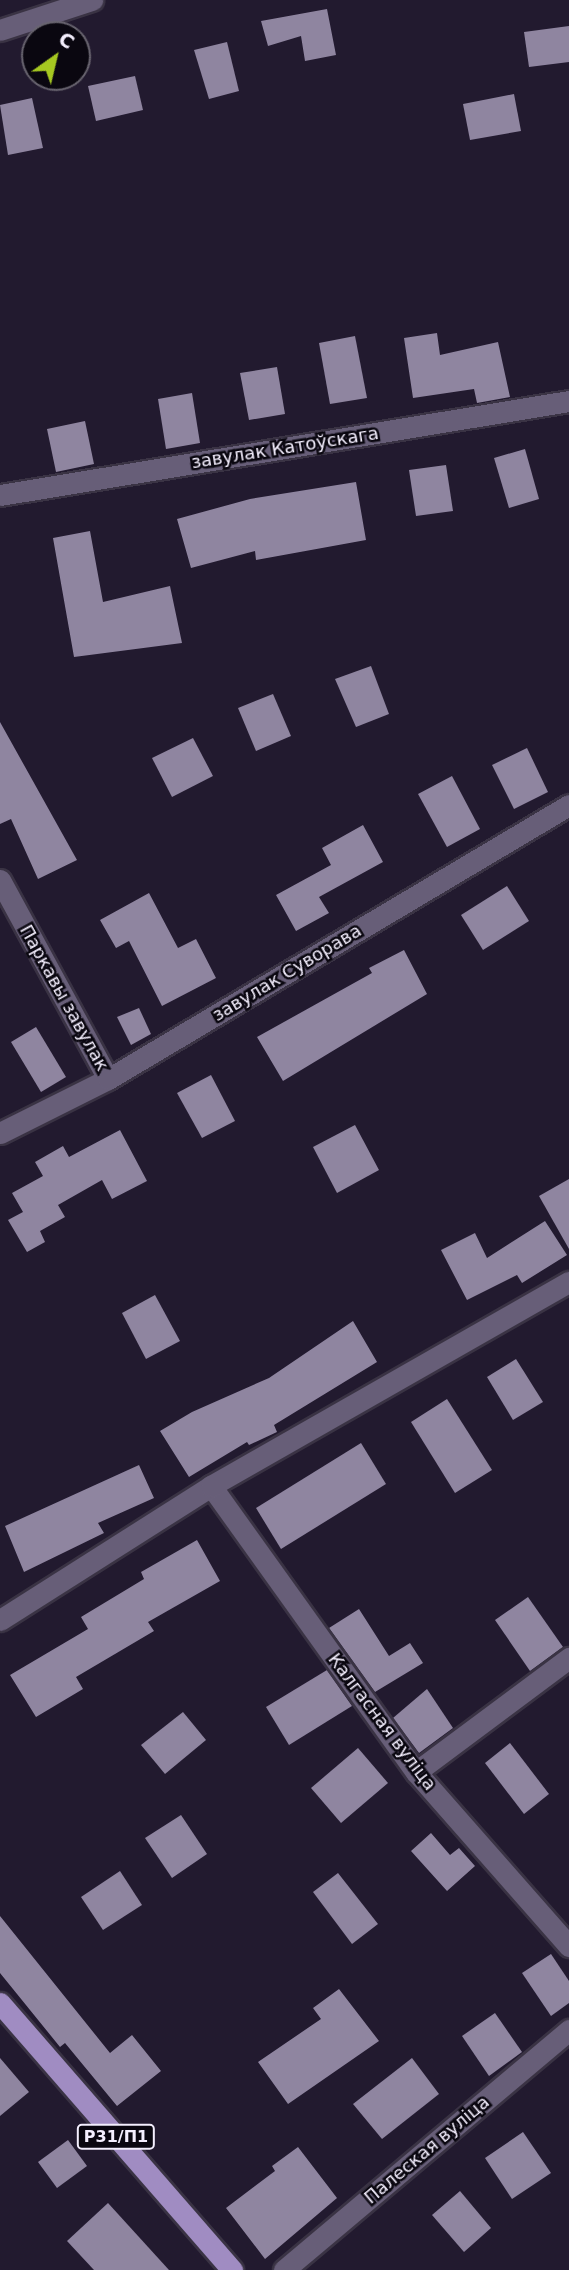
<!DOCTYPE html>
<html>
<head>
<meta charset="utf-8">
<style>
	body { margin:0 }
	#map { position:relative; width:569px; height:2270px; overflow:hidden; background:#221a2f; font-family:"DejaVu Sans",sans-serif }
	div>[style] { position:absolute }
	.building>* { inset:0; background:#8f85a0 }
	.roads { filter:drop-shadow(2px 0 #3a3344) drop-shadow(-2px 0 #3a3344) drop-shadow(0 2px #3a3344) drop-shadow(0 -2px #3a3344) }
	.minor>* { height:21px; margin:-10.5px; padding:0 10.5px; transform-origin:10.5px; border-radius:10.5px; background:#675e78 }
	.major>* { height:21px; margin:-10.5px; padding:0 10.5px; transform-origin:10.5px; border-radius:10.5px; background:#a08cc2 }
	span { translate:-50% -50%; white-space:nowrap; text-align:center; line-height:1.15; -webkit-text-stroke:5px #0a0710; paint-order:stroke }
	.shield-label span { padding:2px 5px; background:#0a0710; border:2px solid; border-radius:5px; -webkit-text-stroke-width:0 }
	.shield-label { font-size:16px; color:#f4effe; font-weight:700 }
	.street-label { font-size:18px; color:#f4effe }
	.north { position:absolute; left:21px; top:21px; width:70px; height:70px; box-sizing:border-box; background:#0a0710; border:2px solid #68646f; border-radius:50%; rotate:34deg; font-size:19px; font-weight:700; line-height:28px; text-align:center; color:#f4effe }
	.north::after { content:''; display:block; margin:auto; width:24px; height:32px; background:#a6c821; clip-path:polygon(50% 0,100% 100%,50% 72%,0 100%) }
</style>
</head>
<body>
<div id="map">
	<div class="building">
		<div style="clip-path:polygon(327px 9px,336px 55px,305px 61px,301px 36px,268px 46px,261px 21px)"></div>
		<div style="clip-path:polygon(569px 26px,569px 62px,529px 67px,524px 32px)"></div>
		<div style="clip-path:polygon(227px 42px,239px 91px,209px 99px,194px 50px)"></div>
		<div style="clip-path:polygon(135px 76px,143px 110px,96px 121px,88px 86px)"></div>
		<div style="clip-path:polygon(514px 94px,521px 131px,470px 140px,463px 104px)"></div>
		<div style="clip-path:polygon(32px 98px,43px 148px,8px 155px,0 105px)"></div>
		<div style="clip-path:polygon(437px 333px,440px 355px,498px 342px,510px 397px,477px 403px,474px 389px,413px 398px,404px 338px)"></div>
		<div style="clip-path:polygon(355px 336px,367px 398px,330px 404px,319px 343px)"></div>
		<div style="clip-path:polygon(277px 367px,285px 414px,249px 420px,240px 373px)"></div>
		<div style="clip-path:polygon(192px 393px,200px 443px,166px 449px,158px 399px)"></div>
		<div style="clip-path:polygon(85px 421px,94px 464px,56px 472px,47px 429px)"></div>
		<div style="clip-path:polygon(525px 449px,539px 499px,509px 508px,494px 458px)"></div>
		<div style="clip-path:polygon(446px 465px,453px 511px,416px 516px,409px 470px)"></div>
		<div style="clip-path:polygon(356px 482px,366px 540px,256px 560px,255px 551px,191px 568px,177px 519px,250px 499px)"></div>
		<div style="clip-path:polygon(90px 531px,103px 602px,170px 586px,182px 643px,74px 657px,53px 538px)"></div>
		<div style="clip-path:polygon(371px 666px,389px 714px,356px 727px,335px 679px)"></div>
		<div style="clip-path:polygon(273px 694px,291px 736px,256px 751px,238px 708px)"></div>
		<div style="clip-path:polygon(0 722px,77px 860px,38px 879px,11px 819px,0 824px)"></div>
		<div style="clip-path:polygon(193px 738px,213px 776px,172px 797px,152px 758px)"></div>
		<div style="clip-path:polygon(527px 748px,548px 792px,514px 809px,492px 765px)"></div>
		<div style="clip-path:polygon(452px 776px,480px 829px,447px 847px,418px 794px)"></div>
		<div style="clip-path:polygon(363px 825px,383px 862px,319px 897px,329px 913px,296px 931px,276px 895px,331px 865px,322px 848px)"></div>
		<div style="clip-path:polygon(507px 886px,529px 921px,483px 950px,461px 915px)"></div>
		<div style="clip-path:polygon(149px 893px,178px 948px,196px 939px,216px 978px,162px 1006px,129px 941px,116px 948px,100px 920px)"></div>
		<div style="clip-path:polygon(404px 950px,427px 994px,283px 1081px,257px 1037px,372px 973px,369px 968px)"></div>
		<div style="clip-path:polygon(139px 1008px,151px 1034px,131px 1045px,117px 1017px)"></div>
		<div style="clip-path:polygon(36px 1027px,66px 1077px,41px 1092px,11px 1042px)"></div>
		<div style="clip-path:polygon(211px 1075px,235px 1121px,202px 1138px,177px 1093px)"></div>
		<div style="clip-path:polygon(355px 1125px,379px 1170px,337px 1193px,313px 1147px)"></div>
		<div style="clip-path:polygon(120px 1130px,147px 1181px,112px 1199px,102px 1180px,58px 1205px,65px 1217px,40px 1231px,45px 1242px,27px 1252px,8px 1220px,23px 1212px,12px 1193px,43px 1176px,35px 1162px,63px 1146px,69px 1157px)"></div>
		<div style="clip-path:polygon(569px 1179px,569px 1249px,539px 1196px)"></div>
		<div style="clip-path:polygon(545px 1221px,567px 1255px,522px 1283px,517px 1275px,467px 1300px,441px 1250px,475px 1233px,487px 1258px)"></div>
		<div style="clip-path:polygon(155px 1295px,180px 1341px,146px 1359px,122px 1313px)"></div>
		<div style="clip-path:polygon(353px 1321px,377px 1362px,274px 1425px,277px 1432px,249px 1445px,247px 1442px,189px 1477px,160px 1431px,192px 1412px,269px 1378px)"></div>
		<div style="clip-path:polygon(516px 1359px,543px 1402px,513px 1420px,487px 1377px)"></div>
		<div style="clip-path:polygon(447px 1399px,492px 1470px,455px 1493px,411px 1422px)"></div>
		<div style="clip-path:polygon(361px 1443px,386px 1484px,281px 1549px,256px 1508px)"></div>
		<div style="clip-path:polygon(139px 1465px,154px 1498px,98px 1523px,104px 1533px,24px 1572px,5px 1526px)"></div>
		<div style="clip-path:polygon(197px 1540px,220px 1581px,148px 1622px,154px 1631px,76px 1677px,83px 1689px,36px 1717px,10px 1675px,88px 1629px,81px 1617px,144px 1579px,141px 1572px)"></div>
		<div style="clip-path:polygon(528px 1597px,563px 1647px,530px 1671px,495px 1620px)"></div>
		<div style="clip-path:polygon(359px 1609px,389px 1656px,410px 1643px,423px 1663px,375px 1692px,329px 1628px)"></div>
		<div style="clip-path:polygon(327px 1670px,352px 1706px,289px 1745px,266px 1707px)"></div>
		<div style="clip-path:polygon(427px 1689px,453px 1728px,419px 1753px,393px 1718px)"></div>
		<div style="clip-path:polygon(183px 1712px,206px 1740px,165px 1774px,141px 1745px)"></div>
		<div style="clip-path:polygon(510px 1743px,549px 1794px,524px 1814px,485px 1763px)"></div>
		<div style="clip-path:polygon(358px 1748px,388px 1783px,341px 1823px,311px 1788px)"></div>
		<div style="clip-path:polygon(181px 1815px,207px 1854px,172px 1878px,145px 1838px)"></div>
		<div style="clip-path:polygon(431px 1833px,450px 1855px,459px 1848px,475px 1866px,447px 1891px,411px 1851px)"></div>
		<div style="clip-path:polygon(120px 1871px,142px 1905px,103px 1930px,81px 1897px)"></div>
		<div style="clip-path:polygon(338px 1873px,378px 1924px,352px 1944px,313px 1892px)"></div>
		<div style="clip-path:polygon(0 1916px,110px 2053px,132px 2035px,161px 2071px,117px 2106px,65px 2043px,60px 2047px,0 1973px)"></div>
		<div style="clip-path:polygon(551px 1954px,569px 1981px,569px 2003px,551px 2016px,522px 1973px)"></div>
		<div style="clip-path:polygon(339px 1989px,379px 2041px,288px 2104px,258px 2062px,321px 2019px,313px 2008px)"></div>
		<div style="clip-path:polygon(495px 2013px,522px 2052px,489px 2076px,462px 2036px)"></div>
		<div style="clip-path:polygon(0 2058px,29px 2092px,0 2116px)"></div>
		<div style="clip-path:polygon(412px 2058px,439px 2094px,382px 2139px,353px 2104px)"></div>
		<div style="clip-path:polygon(523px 2132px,551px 2173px,512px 2199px,485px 2158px)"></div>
		<div style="clip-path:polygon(68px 2140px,87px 2166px,57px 2188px,38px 2162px)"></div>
		<div style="clip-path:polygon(298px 2147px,337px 2198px,265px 2259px,226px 2208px,275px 2171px,272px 2166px)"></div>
		<div style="clip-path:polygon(460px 2191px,491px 2228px,464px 2252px,432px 2215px)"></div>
		<div style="clip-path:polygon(108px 2203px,169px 2270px,94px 2270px,67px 2241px)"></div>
	</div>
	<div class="roads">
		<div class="minor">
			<div style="left:0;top:30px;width:97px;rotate:-18.1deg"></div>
			<div style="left:0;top:495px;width:577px;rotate:-9.38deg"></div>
			<div style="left:0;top:880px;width:226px;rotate:61.5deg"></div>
			<div style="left:0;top:1133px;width:121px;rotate:-26.6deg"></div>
			<div style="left:108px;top:1079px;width:536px;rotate:-30.73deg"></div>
			<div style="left:211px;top:1486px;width:352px;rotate:54.4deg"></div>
			<div style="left:416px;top:1772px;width:232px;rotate:48.7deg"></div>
			<div style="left:0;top:1620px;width:250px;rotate:-32.4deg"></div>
			<div style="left:211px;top:1486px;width:412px;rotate:-29.7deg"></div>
			<div style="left:416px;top:1772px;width:191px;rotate:-36.7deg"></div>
			<div style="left:284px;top:2270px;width:373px;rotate:-40.1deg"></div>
		</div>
		<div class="major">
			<div style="left:0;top:2003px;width:354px;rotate:49deg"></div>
		</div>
	</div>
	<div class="shield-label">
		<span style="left:116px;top:2137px">Р31/П1</span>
	</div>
	<div class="street-label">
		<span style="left:285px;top:448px;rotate:-9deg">завулак Катоўскага</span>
		<span style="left:287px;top:973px;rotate:-31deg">завулак Суворава</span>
		<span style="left:64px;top:998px;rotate:61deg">Паркавы завулак</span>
		<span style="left:382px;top:1722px;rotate:53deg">Калгасная вуліца</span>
		<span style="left:427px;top:2150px;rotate:-40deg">Палеская вуліца</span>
	</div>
	<div class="north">С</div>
</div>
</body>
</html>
